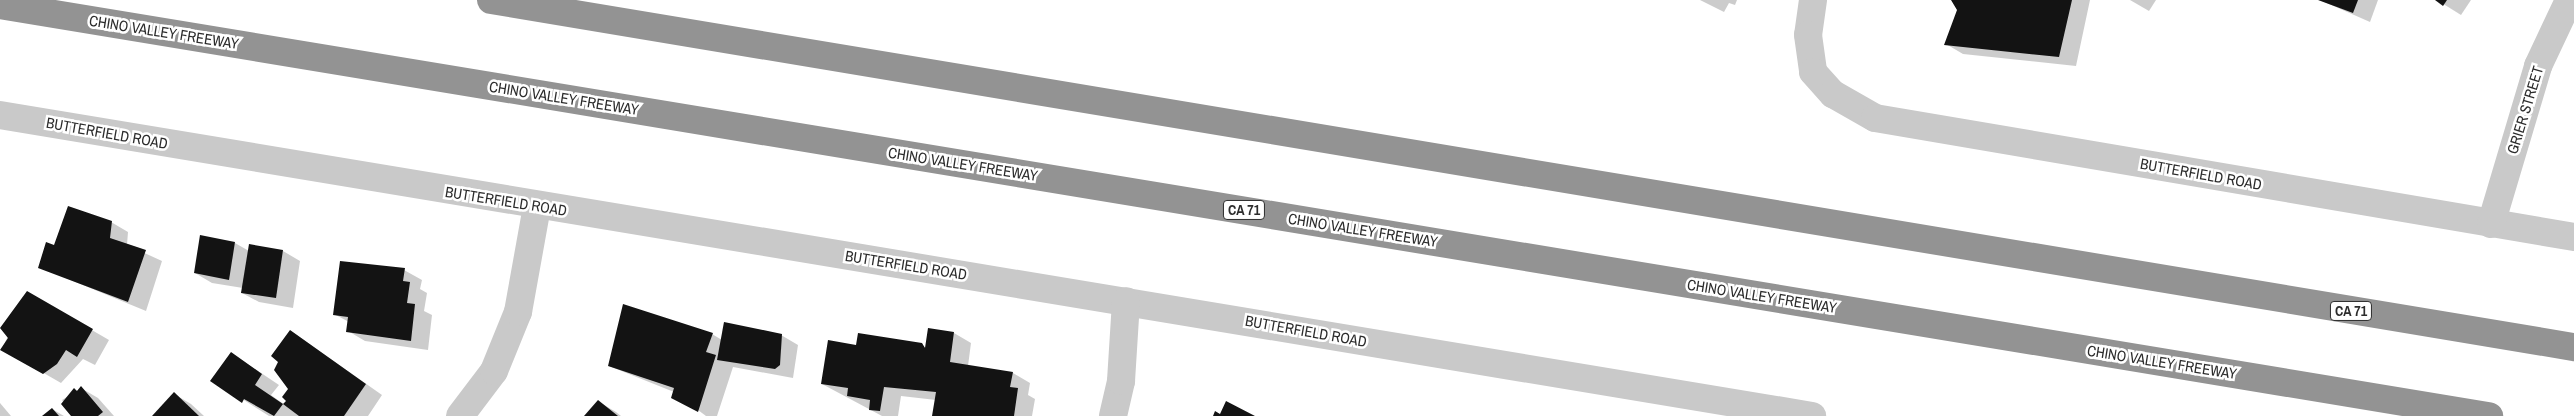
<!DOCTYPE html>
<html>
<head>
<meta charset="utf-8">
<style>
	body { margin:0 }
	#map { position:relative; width:2574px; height:416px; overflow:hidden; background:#fff; font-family:"Archivo Narrow",sans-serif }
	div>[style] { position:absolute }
	.shadow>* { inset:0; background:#0003 }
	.building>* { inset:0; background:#131313 }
	.street>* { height:28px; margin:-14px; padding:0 14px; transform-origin:14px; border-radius:14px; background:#c9c9c9 }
	.highway>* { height:28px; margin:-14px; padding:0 14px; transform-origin:14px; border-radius:14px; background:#939393 }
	span { translate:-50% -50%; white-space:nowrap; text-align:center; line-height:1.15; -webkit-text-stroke:5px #fff; paint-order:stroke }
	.shield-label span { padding:1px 4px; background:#fff; border:1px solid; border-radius:4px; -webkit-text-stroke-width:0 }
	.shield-label { font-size:14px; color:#2c2c2c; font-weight:700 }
	.street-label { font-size:15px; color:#2c2c2c }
</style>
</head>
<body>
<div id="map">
	<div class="shadow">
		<div style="clip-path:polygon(1700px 0,1737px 0,1735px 5px,1729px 3px,1724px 12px)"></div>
		<div style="clip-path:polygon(1952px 0,2090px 0,2076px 66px,1963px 54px,1946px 44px,1959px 8px)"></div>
		<div style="clip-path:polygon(2130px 0,2156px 0,2149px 11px)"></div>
		<div style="clip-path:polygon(2320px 0,2378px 0,2370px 22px)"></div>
		<div style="clip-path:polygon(2437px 0,2471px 0,2461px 15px)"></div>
		<div style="clip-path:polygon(111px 222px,128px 232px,127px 245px,162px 261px,146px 311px,39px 267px,55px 247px)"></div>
		<div style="clip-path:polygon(235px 243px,249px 251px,283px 251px,300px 261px,293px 308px,259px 302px,242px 293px,243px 288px,212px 283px,195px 273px)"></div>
		<div style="clip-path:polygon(404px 270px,422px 280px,420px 289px,427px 293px,424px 311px,432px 315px,428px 350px,365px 341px,348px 331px,349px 322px,334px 314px)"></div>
		<div style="clip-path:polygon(28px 293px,109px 340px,95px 365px,83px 359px,61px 383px,2px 349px)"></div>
		<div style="clip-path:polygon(291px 331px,382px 395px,368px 416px,269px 416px,212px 380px,231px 353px,279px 385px,271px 395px,285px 405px,290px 389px)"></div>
		<div style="clip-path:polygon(954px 333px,971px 343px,968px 366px,1013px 373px,1030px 383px,1028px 395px,1035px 399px,1032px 416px,934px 416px,936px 400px,901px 396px,898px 416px,882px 416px,822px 384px,857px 346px,926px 347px)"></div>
		<div style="clip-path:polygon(712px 334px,722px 340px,781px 335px,798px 345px,793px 378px,733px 367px,717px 416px,706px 416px,674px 392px,609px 366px)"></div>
		<div style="clip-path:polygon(81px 388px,98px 398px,114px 416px,74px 416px,62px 400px)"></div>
		<div style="clip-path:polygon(174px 394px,191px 404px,204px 416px,153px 416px)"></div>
		<div style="clip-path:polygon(599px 402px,616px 412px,621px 416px,588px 416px)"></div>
		<div style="clip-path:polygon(0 403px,11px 416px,0 416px)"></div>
		<div style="clip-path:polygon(52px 409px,64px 416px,44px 416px)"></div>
	</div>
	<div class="building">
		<div style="clip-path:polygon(1951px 0,2072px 0,2059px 57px,1944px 45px,1957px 10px)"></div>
		<div style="clip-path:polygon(2318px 0,2358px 0,2353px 13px)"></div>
		<div style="clip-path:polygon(2435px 0,2447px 0,2443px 6px)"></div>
		<div style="clip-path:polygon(68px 206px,112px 221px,110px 238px,146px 250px,128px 302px,38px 268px,46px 242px,54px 245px)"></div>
		<div style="clip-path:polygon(200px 235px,235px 242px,229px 280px,194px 273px)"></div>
		<div style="clip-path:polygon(249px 244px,283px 250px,276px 298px,241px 293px)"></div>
		<div style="clip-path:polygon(340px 261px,405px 268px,403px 281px,410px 282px,407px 303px,415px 304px,411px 341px,346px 332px,348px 317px,333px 315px)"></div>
		<div style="clip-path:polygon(27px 291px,93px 329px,77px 357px,66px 350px,57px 364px,43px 374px,0 350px,8px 338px,0 328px)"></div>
		<div style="clip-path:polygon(623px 304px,713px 333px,706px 352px,716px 355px,698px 412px,671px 398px,674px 388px,608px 366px)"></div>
		<div style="clip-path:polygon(724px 322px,782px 334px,780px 365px,775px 369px,717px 360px)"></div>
		<div style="clip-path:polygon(928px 328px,954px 332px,950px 362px,1013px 372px,1010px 387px,1018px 388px,1014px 416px,932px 416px,936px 392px,884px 387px,880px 411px,869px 410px,870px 400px,847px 396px,848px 388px,821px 384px,828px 340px,856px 345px,858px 333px,922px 343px,925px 348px)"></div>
		<div style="clip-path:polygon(290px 330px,366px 384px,344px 416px,299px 416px,283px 404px,286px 401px,282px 397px,288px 389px,274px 370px,278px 362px,271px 356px)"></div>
		<div style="clip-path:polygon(231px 352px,262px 374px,255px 385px,283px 404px,274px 416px,244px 399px,242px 403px,210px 381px)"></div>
		<div style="clip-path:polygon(81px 386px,103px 412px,98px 416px,71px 416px,61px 404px,74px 388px,77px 391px)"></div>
		<div style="clip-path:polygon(174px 392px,199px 416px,152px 416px)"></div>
		<div style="clip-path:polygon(598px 400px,618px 416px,584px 416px)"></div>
		<div style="clip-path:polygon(1226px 401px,1255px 416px,1213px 416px,1215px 411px,1220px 414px)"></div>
		<div style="clip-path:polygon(52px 408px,59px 416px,42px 416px)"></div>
	</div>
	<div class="street">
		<div style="left:1813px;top:0;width:35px;rotate:98deg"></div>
		<div style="left:1808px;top:35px;width:37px;rotate:82deg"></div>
		<div style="left:1813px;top:72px;width:30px;rotate:48deg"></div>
		<div style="left:1833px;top:94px;width:48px;rotate:29.7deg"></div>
		<div style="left:1875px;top:118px;width:709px;rotate:9.66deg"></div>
		<div style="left:0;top:115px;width:1837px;rotate:9.43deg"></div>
		<div style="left:2491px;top:224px;width:165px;rotate:-73.4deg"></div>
		<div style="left:2538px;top:66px;width:73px;rotate:-64.8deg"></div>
		<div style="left:460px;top:416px;width:56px;rotate:-52.9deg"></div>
		<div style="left:494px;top:371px;width:64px;rotate:-67.9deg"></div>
		<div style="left:518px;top:312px;width:108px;rotate:-79.8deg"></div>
		<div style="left:1113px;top:416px;width:36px;rotate:-77deg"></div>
		<div style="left:1121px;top:381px;width:80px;rotate:-86.4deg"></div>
	</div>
	<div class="highway">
		<div style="left:491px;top:0;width:2112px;rotate:9.46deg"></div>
		<div style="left:0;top:5px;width:2523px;rotate:9.38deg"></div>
	</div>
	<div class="shield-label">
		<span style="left:1244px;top:210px">CA 71</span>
		<span style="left:2351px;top:311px">CA 71</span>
	</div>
	<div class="street-label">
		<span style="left:164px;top:32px;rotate:9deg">CHINO VALLEY FREEWAY</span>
		<span style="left:564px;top:98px;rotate:9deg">CHINO VALLEY FREEWAY</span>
		<span style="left:2525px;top:110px;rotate:-73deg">GRIER STREET</span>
		<span style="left:107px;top:133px;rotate:10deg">BUTTERFIELD ROAD</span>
		<span style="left:963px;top:164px;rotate:9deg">CHINO VALLEY FREEWAY</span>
		<span style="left:2201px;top:174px;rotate:10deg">BUTTERFIELD ROAD</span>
		<span style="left:506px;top:201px;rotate:9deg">BUTTERFIELD ROAD</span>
		<span style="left:1363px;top:230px;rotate:9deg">CHINO VALLEY FREEWAY</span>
		<span style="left:906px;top:265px;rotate:9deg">BUTTERFIELD ROAD</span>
		<span style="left:1762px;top:296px;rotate:9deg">CHINO VALLEY FREEWAY</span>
		<span style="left:1306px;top:331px;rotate:10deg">BUTTERFIELD ROAD</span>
		<span style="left:2162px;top:362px;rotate:9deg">CHINO VALLEY FREEWAY</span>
	</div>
</div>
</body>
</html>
